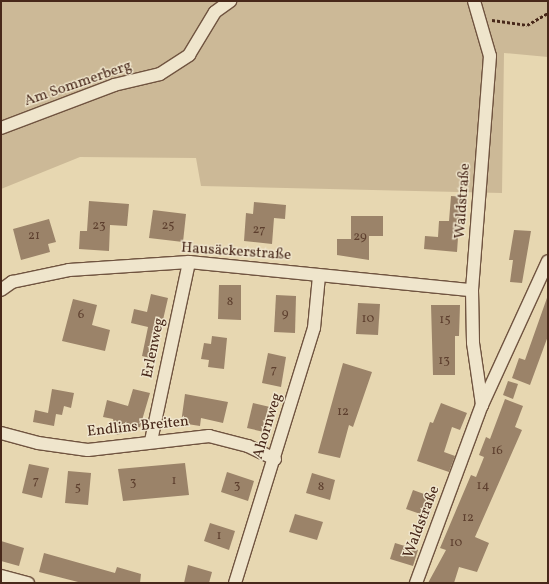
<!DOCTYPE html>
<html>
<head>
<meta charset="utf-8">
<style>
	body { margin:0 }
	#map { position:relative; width:549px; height:584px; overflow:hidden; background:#e7d7b1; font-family:Vollkorn,serif }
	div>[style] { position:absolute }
	.green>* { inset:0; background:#ccb997 }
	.building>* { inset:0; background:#9b8369 }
	.path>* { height:2.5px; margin-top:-1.25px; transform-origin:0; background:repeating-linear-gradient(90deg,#48281a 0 3px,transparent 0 5px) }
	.roads { filter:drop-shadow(1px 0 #705440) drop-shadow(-1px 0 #705440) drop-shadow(0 1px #705440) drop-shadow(0 -1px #705440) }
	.minor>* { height:12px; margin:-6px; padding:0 6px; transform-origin:6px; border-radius:6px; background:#efe5cc }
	span { translate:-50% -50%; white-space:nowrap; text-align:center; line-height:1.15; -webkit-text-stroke:3px #efe5cc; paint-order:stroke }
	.number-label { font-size:13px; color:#5d3f2e }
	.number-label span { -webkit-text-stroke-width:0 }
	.street-label { font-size:15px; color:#48281a }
	.frame { position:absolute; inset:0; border:2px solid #48281a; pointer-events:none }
</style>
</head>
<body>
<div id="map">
	<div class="green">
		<div style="clip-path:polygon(1px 1px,548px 1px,548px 57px,504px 53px,502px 193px,201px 186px,196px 158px,80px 157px,1px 189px)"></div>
	</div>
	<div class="building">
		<div style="clip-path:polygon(451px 196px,465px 197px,464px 209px,460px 209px,457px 252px,424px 249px,425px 236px,438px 237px,439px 221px,449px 221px)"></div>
		<div style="clip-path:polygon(89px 201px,129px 204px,127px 226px,110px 225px,109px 251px,79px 249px,80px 231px,87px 231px)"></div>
		<div style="clip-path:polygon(254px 202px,286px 205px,285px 219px,274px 218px,272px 244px,244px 241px,246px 213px,253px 214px)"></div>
		<div style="clip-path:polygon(153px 210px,186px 214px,183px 242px,149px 238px)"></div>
		<div style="clip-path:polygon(351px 216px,383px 216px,383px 236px,369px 236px,369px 260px,337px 255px,337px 239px,351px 239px)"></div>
		<div style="clip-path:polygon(49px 219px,56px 242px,48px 244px,50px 252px,21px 260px,13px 229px)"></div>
		<div style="clip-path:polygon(514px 230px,531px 231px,522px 283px,510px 282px,513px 260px,509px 260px)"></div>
		<div style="clip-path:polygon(219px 285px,241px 285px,241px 320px,218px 319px)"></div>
		<div style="clip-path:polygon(151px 294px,168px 298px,154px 359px,142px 356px,148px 327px,131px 323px,134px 309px,147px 312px)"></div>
		<div style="clip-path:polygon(276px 295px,296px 296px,295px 333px,274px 332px)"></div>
		<div style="clip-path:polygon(548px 295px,548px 336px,530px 385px,512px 378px,519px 358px,525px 360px)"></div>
		<div style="clip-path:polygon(73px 299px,97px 305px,92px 325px,110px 330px,105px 351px,62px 341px)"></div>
		<div style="clip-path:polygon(358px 303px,380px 304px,378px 335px,356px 334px)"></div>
		<div style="clip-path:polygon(431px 305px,460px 305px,459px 336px,455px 336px,455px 375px,433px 375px)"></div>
		<div style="clip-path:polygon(212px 336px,227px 338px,224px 369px,208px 367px,209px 360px,201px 359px,204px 343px,211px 344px)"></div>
		<div style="clip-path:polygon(268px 353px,286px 357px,281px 387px,262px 383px)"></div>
		<div style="clip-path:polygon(343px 363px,372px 372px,353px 427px,349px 425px,340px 458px,318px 453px)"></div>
		<div style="clip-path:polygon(508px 381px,518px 384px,513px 399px,503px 395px)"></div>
		<div style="clip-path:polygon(52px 389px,74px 393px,71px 408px,64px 406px,62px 415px,56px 414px,54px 426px,33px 422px,35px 410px,48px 413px)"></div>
		<div style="clip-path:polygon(133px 389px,150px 393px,140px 427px,117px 435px,113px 419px,103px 417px,107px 400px,128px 406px)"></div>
		<div style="clip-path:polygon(185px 394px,228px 402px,223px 423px,201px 418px,200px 426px,181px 423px)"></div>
		<div style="clip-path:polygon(505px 399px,523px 406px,515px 427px,522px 430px,475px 537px,489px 543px,477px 572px,459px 567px,454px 583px,428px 583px,446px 550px,440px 548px,471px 475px,476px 477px,484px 457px,479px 455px,486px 437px,490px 439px)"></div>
		<div style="clip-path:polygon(253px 403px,270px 407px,264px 432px,247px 428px)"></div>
		<div style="clip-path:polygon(441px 403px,467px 413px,460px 430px,452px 427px,444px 452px,455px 456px,449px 472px,417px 461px,430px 422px,433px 423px)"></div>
		<div style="clip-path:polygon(185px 463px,189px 495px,123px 501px,118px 469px)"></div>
		<div style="clip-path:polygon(29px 464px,49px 468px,42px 498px,22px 493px)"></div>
		<div style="clip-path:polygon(68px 471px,91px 473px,88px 505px,65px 503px)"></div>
		<div style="clip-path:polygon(227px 472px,254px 481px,248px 501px,221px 492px)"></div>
		<div style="clip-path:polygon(312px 473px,335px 480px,330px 500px,306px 493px)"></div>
		<div style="clip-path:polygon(413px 490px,435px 498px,429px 517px,406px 509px)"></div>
		<div style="clip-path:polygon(295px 514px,323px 522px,317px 540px,289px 532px)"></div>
		<div style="clip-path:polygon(210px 523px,235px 531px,229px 550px,204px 541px)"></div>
		<div style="clip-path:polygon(1px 541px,24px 548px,19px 566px,1px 561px)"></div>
		<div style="clip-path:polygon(395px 543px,418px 550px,413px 566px,390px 559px)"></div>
		<div style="clip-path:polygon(44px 553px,115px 573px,117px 567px,141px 574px,140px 583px,82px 583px,39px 572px)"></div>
		<div style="clip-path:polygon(188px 565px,212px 572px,209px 583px,184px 583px)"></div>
	</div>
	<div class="path">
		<div style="left:492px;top:20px;width:35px;rotate:8deg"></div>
		<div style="left:527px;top:25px;width:24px;rotate:-30deg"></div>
	</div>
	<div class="roads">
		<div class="minor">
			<div style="left:474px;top:1px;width:57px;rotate:73.8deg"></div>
			<div style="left:490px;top:56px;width:235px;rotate:94.4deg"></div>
			<div style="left:472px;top:290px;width:53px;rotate:88.9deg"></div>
			<div style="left:473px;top:343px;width:63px;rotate:81.7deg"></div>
			<div style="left:1px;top:128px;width:121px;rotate:-20.8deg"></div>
			<div style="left:114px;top:85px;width:47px;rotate:-13.4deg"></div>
			<div style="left:160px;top:74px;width:35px;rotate:-33deg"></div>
			<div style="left:189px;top:55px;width:50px;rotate:-58.8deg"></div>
			<div style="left:215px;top:12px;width:19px;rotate:-36deg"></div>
			<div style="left:1px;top:290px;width:14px;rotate:-36deg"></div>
			<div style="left:12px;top:282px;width:58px;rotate:-11.9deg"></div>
			<div style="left:69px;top:270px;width:120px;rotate:-3.8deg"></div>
			<div style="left:189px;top:262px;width:284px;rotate:5.7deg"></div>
			<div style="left:1px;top:433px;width:38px;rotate:15deg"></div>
			<div style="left:38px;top:443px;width:50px;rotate:8deg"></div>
			<div style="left:88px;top:450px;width:122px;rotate:-6.6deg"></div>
			<div style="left:209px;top:436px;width:40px;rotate:14.4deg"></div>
			<div style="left:248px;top:446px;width:30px;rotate:26deg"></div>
			<div style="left:151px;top:441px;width:183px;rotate:-78deg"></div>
			<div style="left:1px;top:576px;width:28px;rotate:15deg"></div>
			<div style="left:235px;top:583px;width:267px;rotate:-72.8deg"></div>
			<div style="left:314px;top:328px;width:52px;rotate:-84.5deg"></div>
			<div style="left:416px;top:583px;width:190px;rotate:-69.7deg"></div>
			<div style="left:482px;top:405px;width:158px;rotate:-65.4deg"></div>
		</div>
	</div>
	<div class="number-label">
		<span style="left:99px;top:226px">23</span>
		<span style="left:168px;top:226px">25</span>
		<span style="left:259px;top:230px">27</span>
		<span style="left:34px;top:236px">21</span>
		<span style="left:360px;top:237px">29</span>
		<span style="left:230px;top:302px">8</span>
		<span style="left:285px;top:314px">9</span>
		<span style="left:81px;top:315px">6</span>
		<span style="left:368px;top:319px">10</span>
		<span style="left:445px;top:320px">15</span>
		<span style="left:444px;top:361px">13</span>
		<span style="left:274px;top:370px">7</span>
		<span style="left:343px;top:412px">12</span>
		<span style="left:497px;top:451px">16</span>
		<span style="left:36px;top:481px">7</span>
		<span style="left:174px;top:481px">1</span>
		<span style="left:133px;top:483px">3</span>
		<span style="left:237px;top:486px">3</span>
		<span style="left:483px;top:486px">14</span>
		<span style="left:321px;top:487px">8</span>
		<span style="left:78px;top:488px">5</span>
		<span style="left:468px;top:518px">12</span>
		<span style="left:219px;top:536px">1</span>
		<span style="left:456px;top:543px">10</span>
	</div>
	<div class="street-label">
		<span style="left:78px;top:84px;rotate:-19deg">Am Sommerberg</span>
		<span style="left:463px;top:201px;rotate:-86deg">Waldstraße</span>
		<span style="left:236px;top:252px;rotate:4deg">Hausäckerstraße</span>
		<span style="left:154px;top:348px;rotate:-78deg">Erlenweg</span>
		<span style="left:268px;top:426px;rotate:-73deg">Ahornweg</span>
		<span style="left:138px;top:427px;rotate:-6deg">Endlins Breiten</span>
		<span style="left:422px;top:522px;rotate:-69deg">Waldstraße</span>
	</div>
	<div class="frame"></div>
</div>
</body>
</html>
